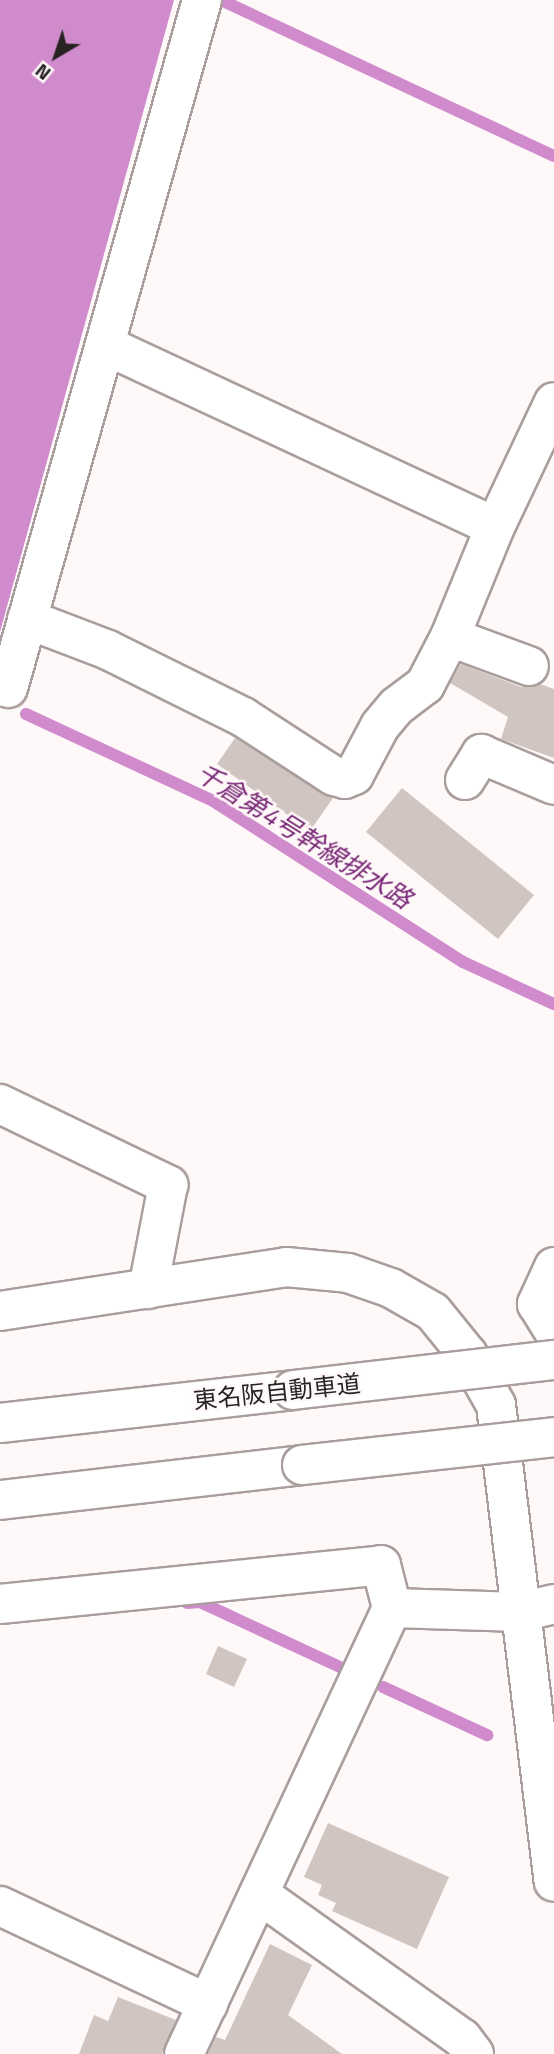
<!DOCTYPE html>
<html>
<head>
<meta charset="utf-8">
<style>
	body { margin:0 }
	#map { position:relative; width:554px; height:2054px; overflow:hidden; background:#fef8f8; font-family:"Titillium Web","Noto Sans JP",sans-serif }
	div>[style] { position:absolute }
	.water>* { inset:0; background:#d08bcd }
	.stream>* { height:12px; margin:-6px; padding:0 6px; transform-origin:6px; border-radius:6px; background:#d08bcd }
	.building>* { inset:0; background:#d0c5c0 }
	.roads { filter:drop-shadow(2px 0 #aa9e9d) drop-shadow(-2px 0 #aa9e9d) drop-shadow(0 2px #aa9e9d) drop-shadow(0 -2px #aa9e9d) }
	.minor>* { height:38px; margin:-19px; padding:0 19px; transform-origin:19px; border-radius:19px; background:#fff }
	.highway>* { height:38px; margin:-19px; padding:0 19px; transform-origin:19px; border-radius:19px; background:#fff }
	.bridges { filter:drop-shadow(2px 0 #aa9e9d) drop-shadow(-2px 0 #aa9e9d) drop-shadow(0 2px #aa9e9d) drop-shadow(0 -2px #aa9e9d) }
	.highway-bridge>* { height:38px; margin:-19px; padding:0 19px; transform-origin:19px; border-radius:19px; background:#fff }
	span { translate:-50% -50%; white-space:nowrap; text-align:center; line-height:1.15; -webkit-text-stroke:5px #fef8f8; paint-order:stroke }
	.street-label { font-size:24px; color:#282323 }
	.water-label { font-size:26px; color:#782776; font-style:italic }
	.north { position:absolute; left:21px; top:21px; width:70px; height:70px; -webkit-text-stroke:5px #fef8f8; paint-order:stroke; rotate:219deg; font-size:19px; font-weight:700; line-height:28px; text-align:center; color:#282323 }
	.north::after { content:''; display:block; margin:auto; width:24px; height:32px; background:#282323; clip-path:polygon(50% 0,100% 100%,50% 72%,0 100%) }
</style>
</head>
<body>
<div id="map">
	<div class="water">
		<div style="clip-path:polygon(0 0,174px 0,0 632px)"></div>
	</div>
	<div class="stream">
		<div style="left:223px;top:1px;width:365px;rotate:25.1deg"></div>
		<div style="left:26px;top:714px;width:206px;rotate:24.9deg"></div>
		<div style="left:213px;top:801px;width:297px;rotate:32.8deg"></div>
		<div style="left:463px;top:962px;width:100px;rotate:24.8deg"></div>
		<div style="left:187px;top:1603px;width:13px;rotate:-4deg"></div>
		<div style="left:200px;top:1602px;width:154px;rotate:24.9deg"></div>
		<div style="left:383px;top:1687px;width:115px;rotate:24.8deg"></div>
	</div>
	<div class="building">
		<div style="clip-path:polygon(461px 664px,521px 687px,540px 684px,554px 689px,554px 758px,501px 739px,508px 717px,450px 683px)"></div>
		<div style="clip-path:polygon(235px 738px,333px 798px,310px 831px,217px 764px)"></div>
		<div style="clip-path:polygon(402px 788px,534px 895px,498px 939px,366px 832px)"></div>
		<div style="clip-path:polygon(218px 1646px,247px 1659px,234px 1687px,206px 1674px)"></div>
		<div style="clip-path:polygon(328px 1823px,449px 1877px,417px 1949px,332px 1911px,336px 1903px,318px 1895px,322px 1885px,304px 1877px)"></div>
		<div style="clip-path:polygon(270px 1944px,312px 1965px,288px 2015px,342px 2054px,208px 2054px,216px 2037px,225px 2040px)"></div>
		<div style="clip-path:polygon(118px 1997px,176px 2020px,162px 2054px,79px 2054px,94px 2015px,108px 2021px)"></div>
	</div>
	<div class="roads">
		<div class="minor">
			<div style="left:105px;top:345px;width:430px;rotate:25deg"></div>
			<div style="left:27px;top:619px;width:87px;rotate:20.9deg"></div>
			<div style="left:108px;top:650px;width:151px;rotate:26.4deg"></div>
			<div style="left:243px;top:717px;width:108px;rotate:33deg"></div>
			<div style="left:334px;top:776px;width:11px;rotate:15deg"></div>
			<div style="left:345px;top:779px;width:10px;rotate:-24deg"></div>
			<div style="left:354px;top:775px;width:55px;rotate:-62deg"></div>
			<div style="left:380px;top:726px;width:26px;rotate:-50deg"></div>
			<div style="left:397px;top:706px;width:35px;rotate:-37deg"></div>
			<div style="left:425px;top:685px;width:54px;rotate:-62.5deg"></div>
			<div style="left:450px;top:637px;width:119px;rotate:-67.8deg"></div>
			<div style="left:495px;top:527px;width:138px;rotate:-64.7deg"></div>
			<div style="left:450px;top:637px;width:84px;rotate:20.2deg"></div>
			<div style="left:8px;top:688px;width:715px;rotate:-74.25deg"></div>
			<div style="left:465px;top:780px;width:31px;rotate:-58deg"></div>
			<div style="left:481px;top:754px;width:79px;rotate:23deg"></div>
			<div style="left:0;top:1104px;width:187px;rotate:25.7deg"></div>
			<div style="left:168px;top:1185px;width:106px;rotate:100.9deg"></div>
			<div style="left:554px;top:1267px;width:41px;rotate:114.7deg"></div>
			<div style="left:537px;top:1304px;width:32px;rotate:58deg"></div>
			<div style="left:0;top:1311px;width:289px;rotate:-8.7deg"></div>
			<div style="left:286px;top:1267px;width:62px;rotate:5.5deg"></div>
			<div style="left:348px;top:1273px;width:46px;rotate:19.2deg"></div>
			<div style="left:391px;top:1288px;width:48px;rotate:29.7deg"></div>
			<div style="left:433px;top:1312px;width:55px;rotate:50.9deg"></div>
			<div style="left:468px;top:1355px;width:57px;rotate:60.8deg"></div>
			<div style="left:496px;top:1405px;width:480px;rotate:83.1deg"></div>
			<div style="left:0;top:1604px;width:383px;rotate:-5.8deg"></div>
			<div style="left:381px;top:1565px;width:44px;rotate:75.7deg"></div>
			<div style="left:392px;top:1608px;width:492px;rotate:115deg"></div>
			<div style="left:392px;top:1608px;width:128px;rotate:1.8deg"></div>
			<div style="left:520px;top:1612px;width:35px;rotate:-13deg"></div>
			<div style="left:259px;top:1894px;width:249px;rotate:35.4deg"></div>
			<div style="left:462px;top:2038px;width:20px;rotate:53deg"></div>
			<div style="left:0;top:1906px;width:230px;rotate:25.2deg"></div>
		</div>
		<div class="highway">
			<div style="left:0;top:1423px;width:295px;rotate:-6.4deg"></div>
			<div style="left:0;top:1500px;width:304px;rotate:-6.6deg"></div>
		</div>
	</div>
	<div class="bridges">
		<div class="highway-bridge">
			<div style="left:293px;top:1390px;width:263px;rotate:-6.6deg"></div>
			<div style="left:302px;top:1465px;width:254px;rotate:-6.3deg"></div>
		</div>
	</div>
	<div class="street-label">
		<span style="left:277px;top:1392px;rotate:-6deg">東名阪自動車道</span>
	</div>
	<div class="water-label">
		<span style="left:304px;top:836px;rotate:32deg">千倉第4号幹線排水路</span>
	</div>
	<div class="north">N</div>
</div>
</body>
</html>
